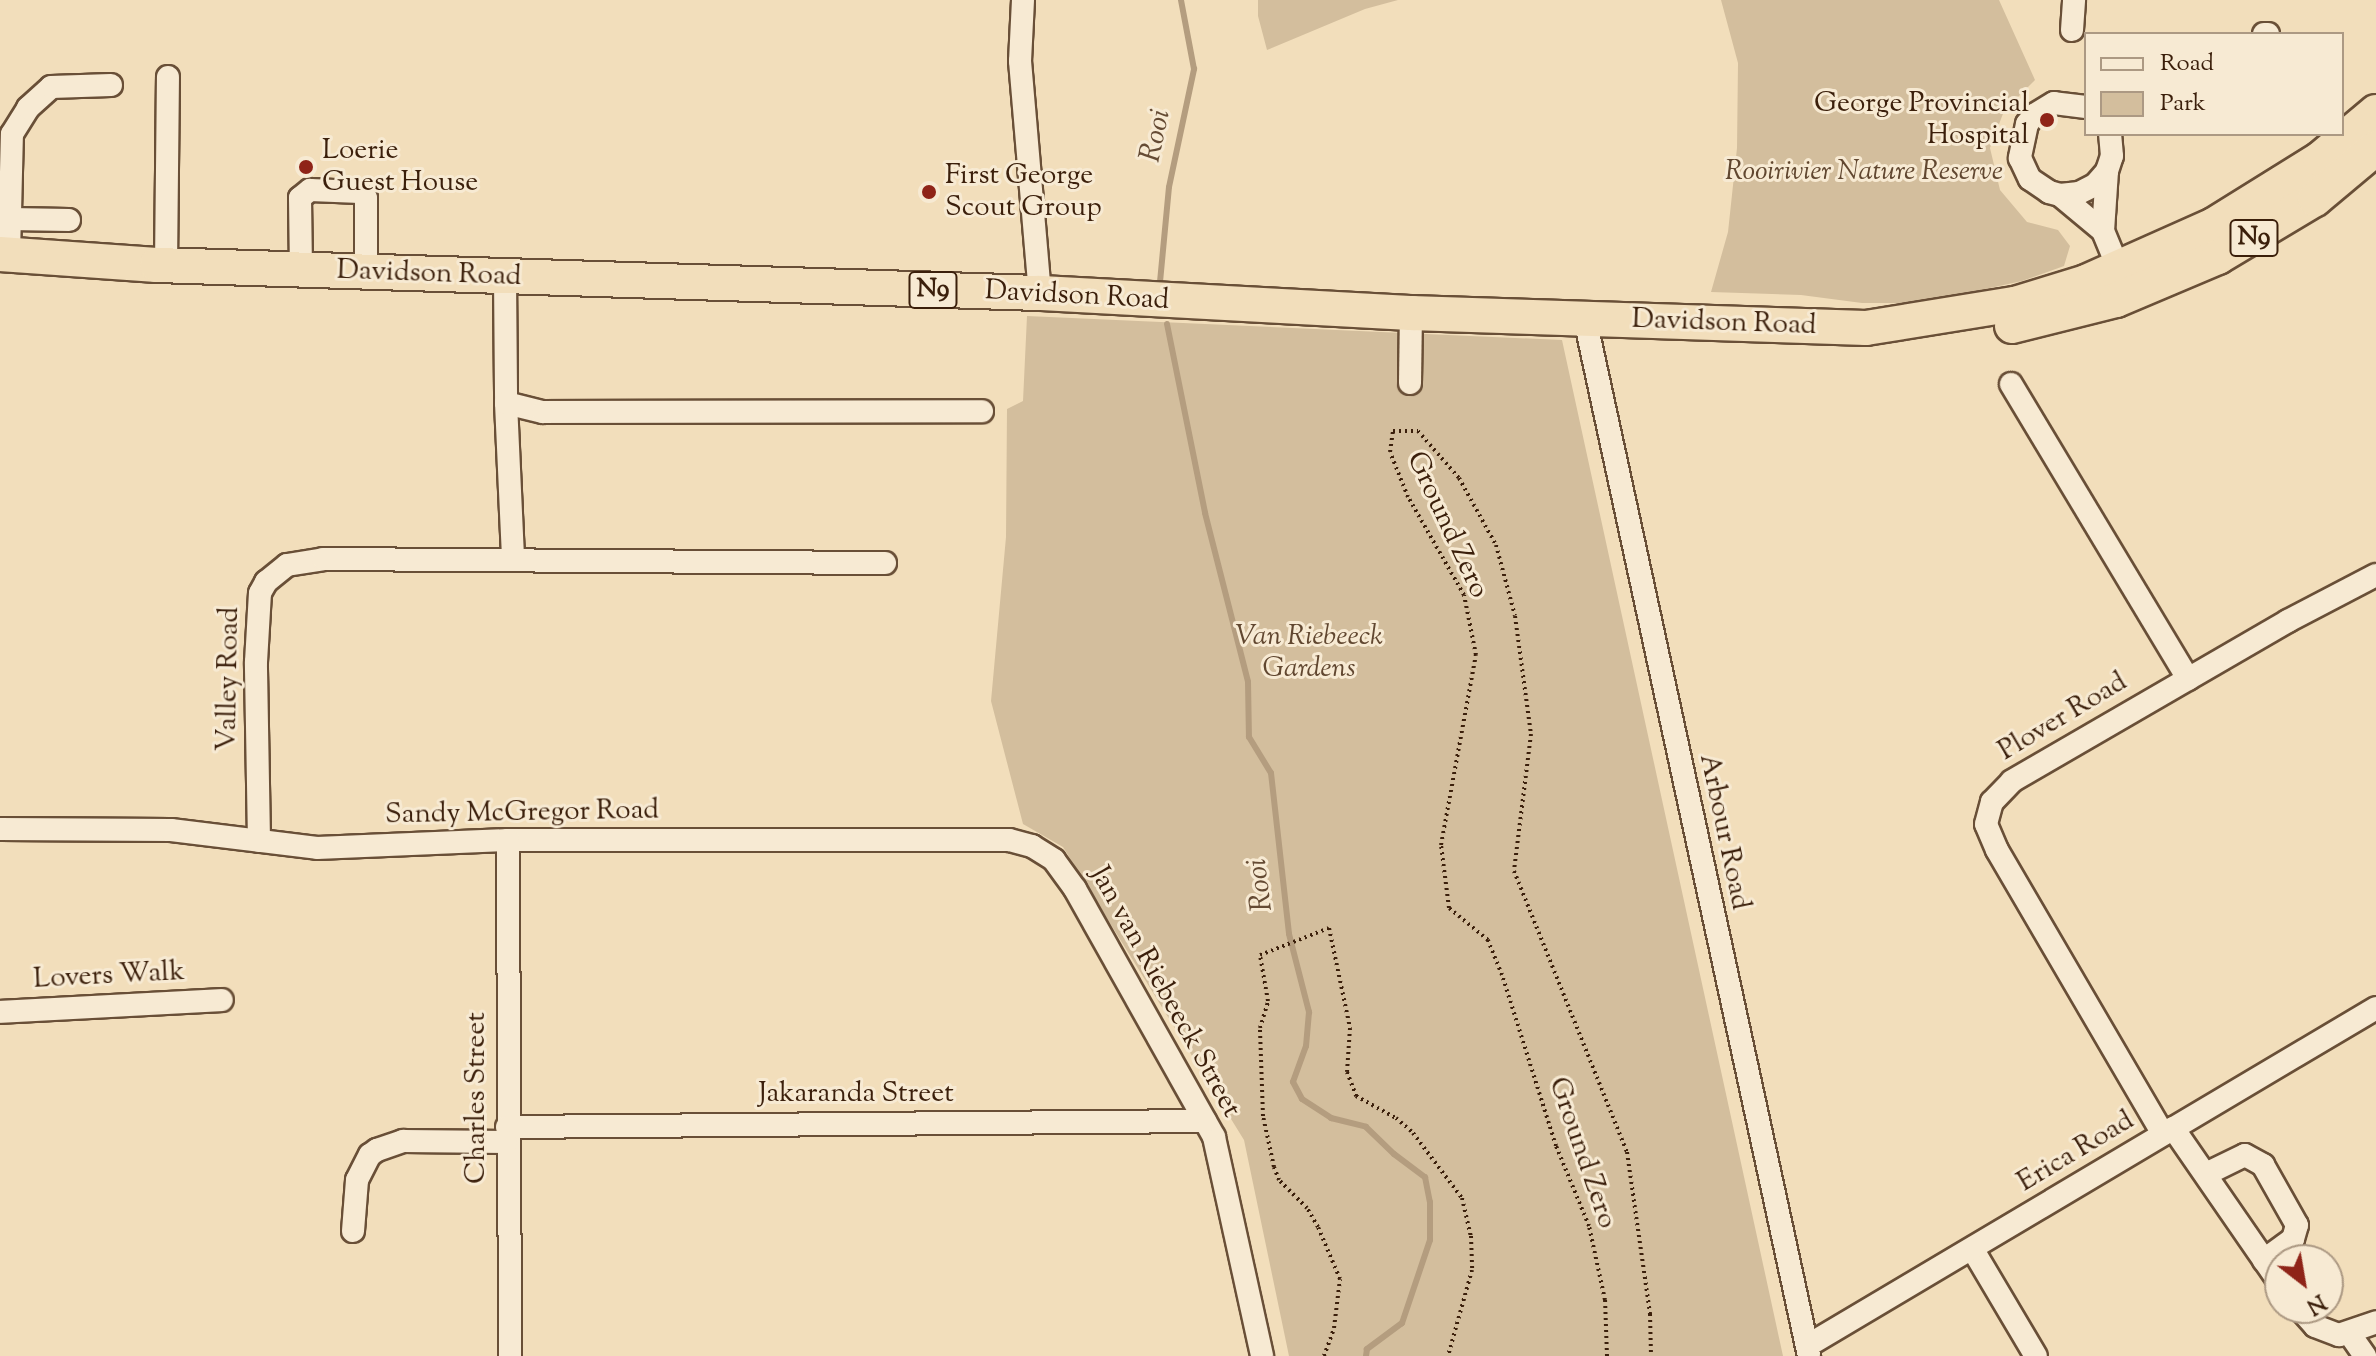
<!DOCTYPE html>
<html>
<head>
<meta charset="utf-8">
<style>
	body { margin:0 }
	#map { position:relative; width:2376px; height:1356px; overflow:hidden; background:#f2debb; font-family:"Sorts Mill Goudy",serif }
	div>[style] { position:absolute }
	.green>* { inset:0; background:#d3be9d }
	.stream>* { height:6px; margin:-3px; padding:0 3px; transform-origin:3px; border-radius:3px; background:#b49d7f }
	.path>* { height:4px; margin-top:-2px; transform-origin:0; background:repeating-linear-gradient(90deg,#3b1f0b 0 2px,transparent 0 6px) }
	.roads { filter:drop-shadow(2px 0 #694f37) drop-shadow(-2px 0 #694f37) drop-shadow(0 2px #694f37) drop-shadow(0 -2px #694f37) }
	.minor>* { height:22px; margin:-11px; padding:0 11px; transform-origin:11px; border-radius:11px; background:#f7ead3 }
	.highway>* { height:34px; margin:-17px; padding:0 17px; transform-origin:17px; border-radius:17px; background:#f2debb }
	.dots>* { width:22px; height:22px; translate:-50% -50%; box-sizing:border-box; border:4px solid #f7ead3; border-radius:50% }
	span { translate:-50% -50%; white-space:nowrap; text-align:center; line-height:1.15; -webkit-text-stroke:6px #f7ead3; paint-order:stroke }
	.shield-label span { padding:2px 6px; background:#f7ead3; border:2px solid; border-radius:6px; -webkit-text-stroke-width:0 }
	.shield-label { font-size:26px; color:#3b1f0b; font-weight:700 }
	.poi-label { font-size:28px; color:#3b1f0b }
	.right { translate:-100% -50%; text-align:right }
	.left { translate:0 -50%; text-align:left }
	.park-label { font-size:28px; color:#614730; font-style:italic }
	.street-label { font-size:28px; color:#3b1f0b }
	.water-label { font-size:30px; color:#654b34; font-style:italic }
	.legend { position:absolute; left:2084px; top:32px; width:260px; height:104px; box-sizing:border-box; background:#f7ead3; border:2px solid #ac9983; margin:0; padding:10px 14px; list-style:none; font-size:24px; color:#3b1f0b }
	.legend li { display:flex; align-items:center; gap:16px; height:40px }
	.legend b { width:40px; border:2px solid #ac9983 }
	.north { position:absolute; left:2264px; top:1244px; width:80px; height:80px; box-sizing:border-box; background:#f7ead3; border:2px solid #ac9983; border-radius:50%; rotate:149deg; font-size:22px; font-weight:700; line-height:32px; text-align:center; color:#3b1f0b }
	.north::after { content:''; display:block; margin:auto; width:28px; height:36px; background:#8f2418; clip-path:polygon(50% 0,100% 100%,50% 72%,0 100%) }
</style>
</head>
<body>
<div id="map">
	<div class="green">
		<div style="clip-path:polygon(1258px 0,1398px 0,1365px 9px,1267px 50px,1258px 16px)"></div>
		<div style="clip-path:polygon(1721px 0,1999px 0,2035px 80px,2004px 111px,1990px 148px,2000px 190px,2027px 222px,2058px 230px,2070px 246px,2064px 266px,2022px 281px,1921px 303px,1862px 303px,1801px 295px,1711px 292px,1728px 232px,1737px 148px,1738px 63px)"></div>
		<div style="clip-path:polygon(1027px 316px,1562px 340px,1783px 1356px,1289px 1356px,1244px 1140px,1063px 847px,1023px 824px,991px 701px,1006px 537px,1007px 409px,1023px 401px)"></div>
	</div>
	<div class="stream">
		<div style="left:1160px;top:282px;width:95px;rotate:-84.6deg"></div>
		<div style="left:1169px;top:187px;width:121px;rotate:-78deg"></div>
		<div style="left:1194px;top:69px;width:70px;rotate:-100.7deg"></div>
		<div style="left:1167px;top:324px;width:193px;rotate:78.6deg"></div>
		<div style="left:1205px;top:513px;width:174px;rotate:75.7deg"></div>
		<div style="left:1248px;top:682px;width:55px;rotate:89deg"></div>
		<div style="left:1249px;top:737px;width:42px;rotate:58.6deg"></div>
		<div style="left:1271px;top:773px;width:162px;rotate:83.6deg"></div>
		<div style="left:1289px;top:934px;width:81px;rotate:75.6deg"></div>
		<div style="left:1309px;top:1012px;width:34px;rotate:95deg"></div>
		<div style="left:1306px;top:1046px;width:38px;rotate:110deg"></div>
		<div style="left:1293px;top:1082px;width:19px;rotate:62deg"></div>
		<div style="left:1302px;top:1099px;width:35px;rotate:33deg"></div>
		<div style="left:1331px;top:1118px;width:36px;rotate:14deg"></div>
		<div style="left:1366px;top:1127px;width:39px;rotate:44deg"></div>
		<div style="left:1394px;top:1154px;width:39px;rotate:37deg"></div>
		<div style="left:1425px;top:1177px;width:25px;rotate:79deg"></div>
		<div style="left:1430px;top:1202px;width:38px;rotate:90deg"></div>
		<div style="left:1430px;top:1240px;width:88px;rotate:108.6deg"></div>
		<div style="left:1402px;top:1323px;width:44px;rotate:143.4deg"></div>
		<div style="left:1367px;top:1349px;width:7px;rotate:98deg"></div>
	</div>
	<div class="path">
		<div style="left:1324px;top:1356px;width:30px;rotate:-70deg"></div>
		<div style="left:1334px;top:1328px;width:49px;rotate:-83deg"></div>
		<div style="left:1340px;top:1279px;width:56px;rotate:-112.9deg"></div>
		<div style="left:1318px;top:1227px;width:22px;rotate:-120deg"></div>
		<div style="left:1307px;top:1208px;width:40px;rotate:-135deg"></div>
		<div style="left:1279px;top:1180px;width:14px;rotate:-111deg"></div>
		<div style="left:1274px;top:1167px;width:52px;rotate:-102.2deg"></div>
		<div style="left:1263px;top:1116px;width:88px;rotate:-92deg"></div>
		<div style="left:1260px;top:1028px;width:28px;rotate:-73deg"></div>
		<div style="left:1268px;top:1001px;width:47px;rotate:-99.9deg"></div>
		<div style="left:1260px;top:955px;width:74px;rotate:-21.4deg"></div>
		<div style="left:1329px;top:928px;width:102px;rotate:78.1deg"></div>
		<div style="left:1350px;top:1028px;width:44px;rotate:93.9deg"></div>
		<div style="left:1347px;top:1072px;width:26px;rotate:69deg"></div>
		<div style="left:1356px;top:1096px;width:46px;rotate:28.8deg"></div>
		<div style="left:1396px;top:1118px;width:23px;rotate:41deg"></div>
		<div style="left:1413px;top:1133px;width:81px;rotate:53deg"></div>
		<div style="left:1462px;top:1198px;width:39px;rotate:77deg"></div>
		<div style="left:1471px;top:1236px;width:34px;rotate:88deg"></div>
		<div style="left:1472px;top:1270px;width:89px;rotate:105.6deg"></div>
		<div style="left:1607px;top:1356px;width:56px;rotate:-92deg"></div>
		<div style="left:1605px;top:1300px;width:76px;rotate:-102.2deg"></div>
		<div style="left:1589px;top:1226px;width:87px;rotate:-112.4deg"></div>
		<div style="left:1556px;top:1146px;width:179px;rotate:-107.5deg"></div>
		<div style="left:1502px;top:975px;width:38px;rotate:-112deg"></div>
		<div style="left:1488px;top:940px;width:50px;rotate:-140.6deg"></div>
		<div style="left:1449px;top:908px;width:64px;rotate:-97.2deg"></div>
		<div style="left:1441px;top:845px;width:193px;rotate:-79.6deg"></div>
		<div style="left:1476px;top:655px;width:61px;rotate:-101.3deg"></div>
		<div style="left:1464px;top:595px;width:113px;rotate:-119.7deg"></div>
		<div style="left:1408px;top:497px;width:48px;rotate:-111.8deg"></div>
		<div style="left:1390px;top:452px;width:21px;rotate:-82deg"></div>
		<div style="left:1393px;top:431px;width:25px"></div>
		<div style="left:1418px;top:431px;width:62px;rotate:48.9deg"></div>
		<div style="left:1459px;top:478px;width:77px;rotate:61.1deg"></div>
		<div style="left:1496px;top:545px;width:73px;rotate:75deg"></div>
		<div style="left:1515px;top:616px;width:119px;rotate:82.3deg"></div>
		<div style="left:1531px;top:734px;width:138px;rotate:97.1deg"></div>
		<div style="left:1514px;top:871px;width:303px;rotate:68.1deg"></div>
		<div style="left:1627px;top:1152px;width:164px;rotate:81.9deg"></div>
		<div style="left:1650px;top:1314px;width:42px;rotate:88.6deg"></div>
	</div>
	<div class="roads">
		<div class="minor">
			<div style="left:1023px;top:0;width:61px;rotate:92.8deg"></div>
			<div style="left:1020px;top:61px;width:233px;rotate:85.1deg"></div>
			<div style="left:2072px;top:30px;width:30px;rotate:-86deg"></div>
			<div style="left:2264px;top:34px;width:4px"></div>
			<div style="left:2086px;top:107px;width:32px;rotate:-173deg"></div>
			<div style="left:2054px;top:103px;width:23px;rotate:149deg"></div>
			<div style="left:2034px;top:115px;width:11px;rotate:128deg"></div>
			<div style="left:2027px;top:124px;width:35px;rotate:102deg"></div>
			<div style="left:2020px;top:158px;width:23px;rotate:65deg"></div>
			<div style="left:2030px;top:179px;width:23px;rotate:34deg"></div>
			<div style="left:2049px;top:192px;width:11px;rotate:15deg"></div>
			<div style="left:2060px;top:195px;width:19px;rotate:-6deg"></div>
			<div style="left:2079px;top:193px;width:18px;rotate:-27deg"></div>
			<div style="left:2095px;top:185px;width:18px;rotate:-49deg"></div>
			<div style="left:2107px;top:171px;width:16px;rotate:-72deg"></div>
			<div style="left:2112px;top:156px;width:22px;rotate:-95deg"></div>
			<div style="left:2107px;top:171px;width:60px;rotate:93.8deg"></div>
			<div style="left:2103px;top:231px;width:50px;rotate:67.6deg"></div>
			<div style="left:2060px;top:195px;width:56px;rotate:39.9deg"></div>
			<div style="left:10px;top:219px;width:59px;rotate:1deg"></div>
			<div style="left:9px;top:254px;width:120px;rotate:-88.6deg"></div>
			<div style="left:12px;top:134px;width:31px;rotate:-58deg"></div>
			<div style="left:28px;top:108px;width:31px;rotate:-42deg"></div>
			<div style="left:51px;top:87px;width:60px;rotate:-1.9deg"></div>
			<div style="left:166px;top:265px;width:188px;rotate:-89.4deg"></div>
			<div style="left:301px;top:270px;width:72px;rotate:-90.8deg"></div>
			<div style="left:300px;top:198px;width:13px;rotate:-39deg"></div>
			<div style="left:310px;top:190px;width:50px;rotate:2.3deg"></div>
			<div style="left:360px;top:192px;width:8px;rotate:45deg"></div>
			<div style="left:366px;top:198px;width:74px;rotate:90deg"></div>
			<div style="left:505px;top:277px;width:126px;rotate:89.5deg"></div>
			<div style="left:506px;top:403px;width:157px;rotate:87.4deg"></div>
			<div style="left:1585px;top:319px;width:1061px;rotate:77.81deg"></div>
			<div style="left:1410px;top:383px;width:70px;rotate:-89.2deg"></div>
			<div style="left:2011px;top:384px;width:344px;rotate:59deg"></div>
			<div style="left:506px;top:403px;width:38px;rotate:14deg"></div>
			<div style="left:543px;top:412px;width:439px;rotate:-0.1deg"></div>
			<div style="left:0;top:829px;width:171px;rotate:0.3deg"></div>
			<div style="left:171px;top:830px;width:147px;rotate:7deg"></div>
			<div style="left:317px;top:848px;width:191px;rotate:-2.4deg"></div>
			<div style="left:508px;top:840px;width:501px"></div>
			<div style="left:1009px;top:840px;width:24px;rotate:15deg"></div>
			<div style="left:1032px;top:846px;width:26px;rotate:32deg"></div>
			<div style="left:1054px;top:860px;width:36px;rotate:54deg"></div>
			<div style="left:1075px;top:889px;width:284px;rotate:60.7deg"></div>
			<div style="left:1214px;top:1137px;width:224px;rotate:77.6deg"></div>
			<div style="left:508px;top:840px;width:516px;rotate:89.78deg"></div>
			<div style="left:259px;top:841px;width:179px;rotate:-91deg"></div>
			<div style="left:256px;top:662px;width:69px;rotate:-86.7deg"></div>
			<div style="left:260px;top:593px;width:13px;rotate:-61deg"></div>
			<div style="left:266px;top:582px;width:27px;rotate:-39deg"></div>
			<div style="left:287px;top:565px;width:36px;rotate:-9deg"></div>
			<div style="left:323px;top:559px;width:562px;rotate:0.41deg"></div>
			<div style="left:0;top:1012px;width:222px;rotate:-3.1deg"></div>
			<div style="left:507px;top:1127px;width:698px;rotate:-0.49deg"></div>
			<div style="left:2173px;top:1128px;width:188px;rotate:55.4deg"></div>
			<div style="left:2163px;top:1134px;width:329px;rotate:-120.3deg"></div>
			<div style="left:1997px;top:850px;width:28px;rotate:-113deg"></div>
			<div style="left:1986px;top:824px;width:23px;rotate:-75deg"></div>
			<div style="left:1992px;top:802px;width:29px;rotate:-46deg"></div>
			<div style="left:2012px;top:781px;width:319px;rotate:-30.1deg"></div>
			<div style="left:2288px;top:621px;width:99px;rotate:-27.6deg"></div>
			<div style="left:2206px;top:1174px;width:43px;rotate:-26deg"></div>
			<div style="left:2245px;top:1155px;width:21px;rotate:29deg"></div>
			<div style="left:2263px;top:1165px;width:69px;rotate:60.5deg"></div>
			<div style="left:2297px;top:1225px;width:15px;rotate:106deg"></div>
			<div style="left:2293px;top:1239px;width:36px;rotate:144deg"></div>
			<div style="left:353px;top:1231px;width:51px;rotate:-85.5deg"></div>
			<div style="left:357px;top:1180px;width:28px;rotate:-63deg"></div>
			<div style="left:370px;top:1155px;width:9px;rotate:-36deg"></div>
			<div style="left:377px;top:1150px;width:28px;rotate:-19deg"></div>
			<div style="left:403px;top:1141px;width:103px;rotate:0.6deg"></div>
			<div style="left:1973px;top:1250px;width:123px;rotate:59.3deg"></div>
			<div style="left:2299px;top:1308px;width:24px;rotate:48deg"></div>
			<div style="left:2315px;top:1326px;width:26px;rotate:21deg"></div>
			<div style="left:2339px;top:1335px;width:39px;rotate:-19deg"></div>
			<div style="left:2349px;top:1333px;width:28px;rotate:55deg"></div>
			<div style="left:1807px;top:1346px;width:662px;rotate:-30.71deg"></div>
		</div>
		<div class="highway">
			<div style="left:0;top:254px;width:157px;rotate:4deg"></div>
			<div style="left:157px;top:265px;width:883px;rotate:1.82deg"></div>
			<div style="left:1040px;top:293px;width:372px;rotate:3.1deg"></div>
			<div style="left:1411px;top:313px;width:455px;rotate:1.9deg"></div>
			<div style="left:1866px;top:328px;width:151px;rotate:-9.2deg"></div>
			<div style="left:2015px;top:304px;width:74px;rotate:-17.2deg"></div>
			<div style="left:2086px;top:282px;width:140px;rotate:-24deg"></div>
			<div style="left:2214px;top:225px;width:125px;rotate:-31.9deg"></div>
			<div style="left:2320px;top:159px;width:73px;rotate:-40deg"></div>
			<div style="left:2012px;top:326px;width:107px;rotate:-14deg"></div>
			<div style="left:2116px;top:300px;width:111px;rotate:-22.9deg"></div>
			<div style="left:2218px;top:257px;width:113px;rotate:-30.9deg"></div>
			<div style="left:2315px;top:199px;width:80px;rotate:-39.9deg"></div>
		</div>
	</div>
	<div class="dots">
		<div style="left:2047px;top:120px;background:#8f2418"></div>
		<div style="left:306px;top:167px;background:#8f2418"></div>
		<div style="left:929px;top:192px;background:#8f2418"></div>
	</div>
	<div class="shield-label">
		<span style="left:2254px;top:238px">N9</span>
		<span style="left:933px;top:290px">N9</span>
	</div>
	<div class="poi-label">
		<span class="right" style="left:2029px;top:120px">George Provincial<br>Hospital</span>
		<span class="left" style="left:322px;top:167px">Loerie<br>Guest House</span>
		<span class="left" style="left:945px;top:192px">First George<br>Scout Group</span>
	</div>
	<div class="park-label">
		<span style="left:1864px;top:172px">Rooirivier Nature Reserve</span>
		<span style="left:1309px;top:653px">Van Riebeeck<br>Gardens</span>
	</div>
	<div class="street-label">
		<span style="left:429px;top:274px;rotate:2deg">Davidson Road</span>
		<span style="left:1077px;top:296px;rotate:3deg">Davidson Road</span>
		<span style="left:1724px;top:323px;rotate:2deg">Davidson Road</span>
		<span style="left:1447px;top:525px;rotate:65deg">Ground Zero</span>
		<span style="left:229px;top:679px;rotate:-89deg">Valley Road</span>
		<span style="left:2063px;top:717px;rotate:-31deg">Plover Road</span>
		<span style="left:522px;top:813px;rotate:-1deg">Sandy McGregor Road</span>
		<span style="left:1724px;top:832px;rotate:78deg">Arbour Road</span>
		<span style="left:109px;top:976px;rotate:-3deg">Lovers Walk</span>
		<span style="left:1165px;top:992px;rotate:61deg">Jan van Riebeeck Street</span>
		<span style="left:856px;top:1094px">Jakaranda Street</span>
		<span style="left:477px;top:1098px;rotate:-90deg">Charles Street</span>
		<span style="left:2076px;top:1152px;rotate:-31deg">Erica Road</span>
		<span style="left:1582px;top:1153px;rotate:71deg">Ground Zero</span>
	</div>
	<div class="water-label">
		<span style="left:1157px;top:136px;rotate:-78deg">Rooi</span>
		<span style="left:1261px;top:885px;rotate:-97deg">Rooi</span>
	</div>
	<ul class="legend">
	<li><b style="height:10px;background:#f7ead3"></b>Road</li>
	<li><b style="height:22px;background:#d3be9d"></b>Park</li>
	</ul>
	<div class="north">N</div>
</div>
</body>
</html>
